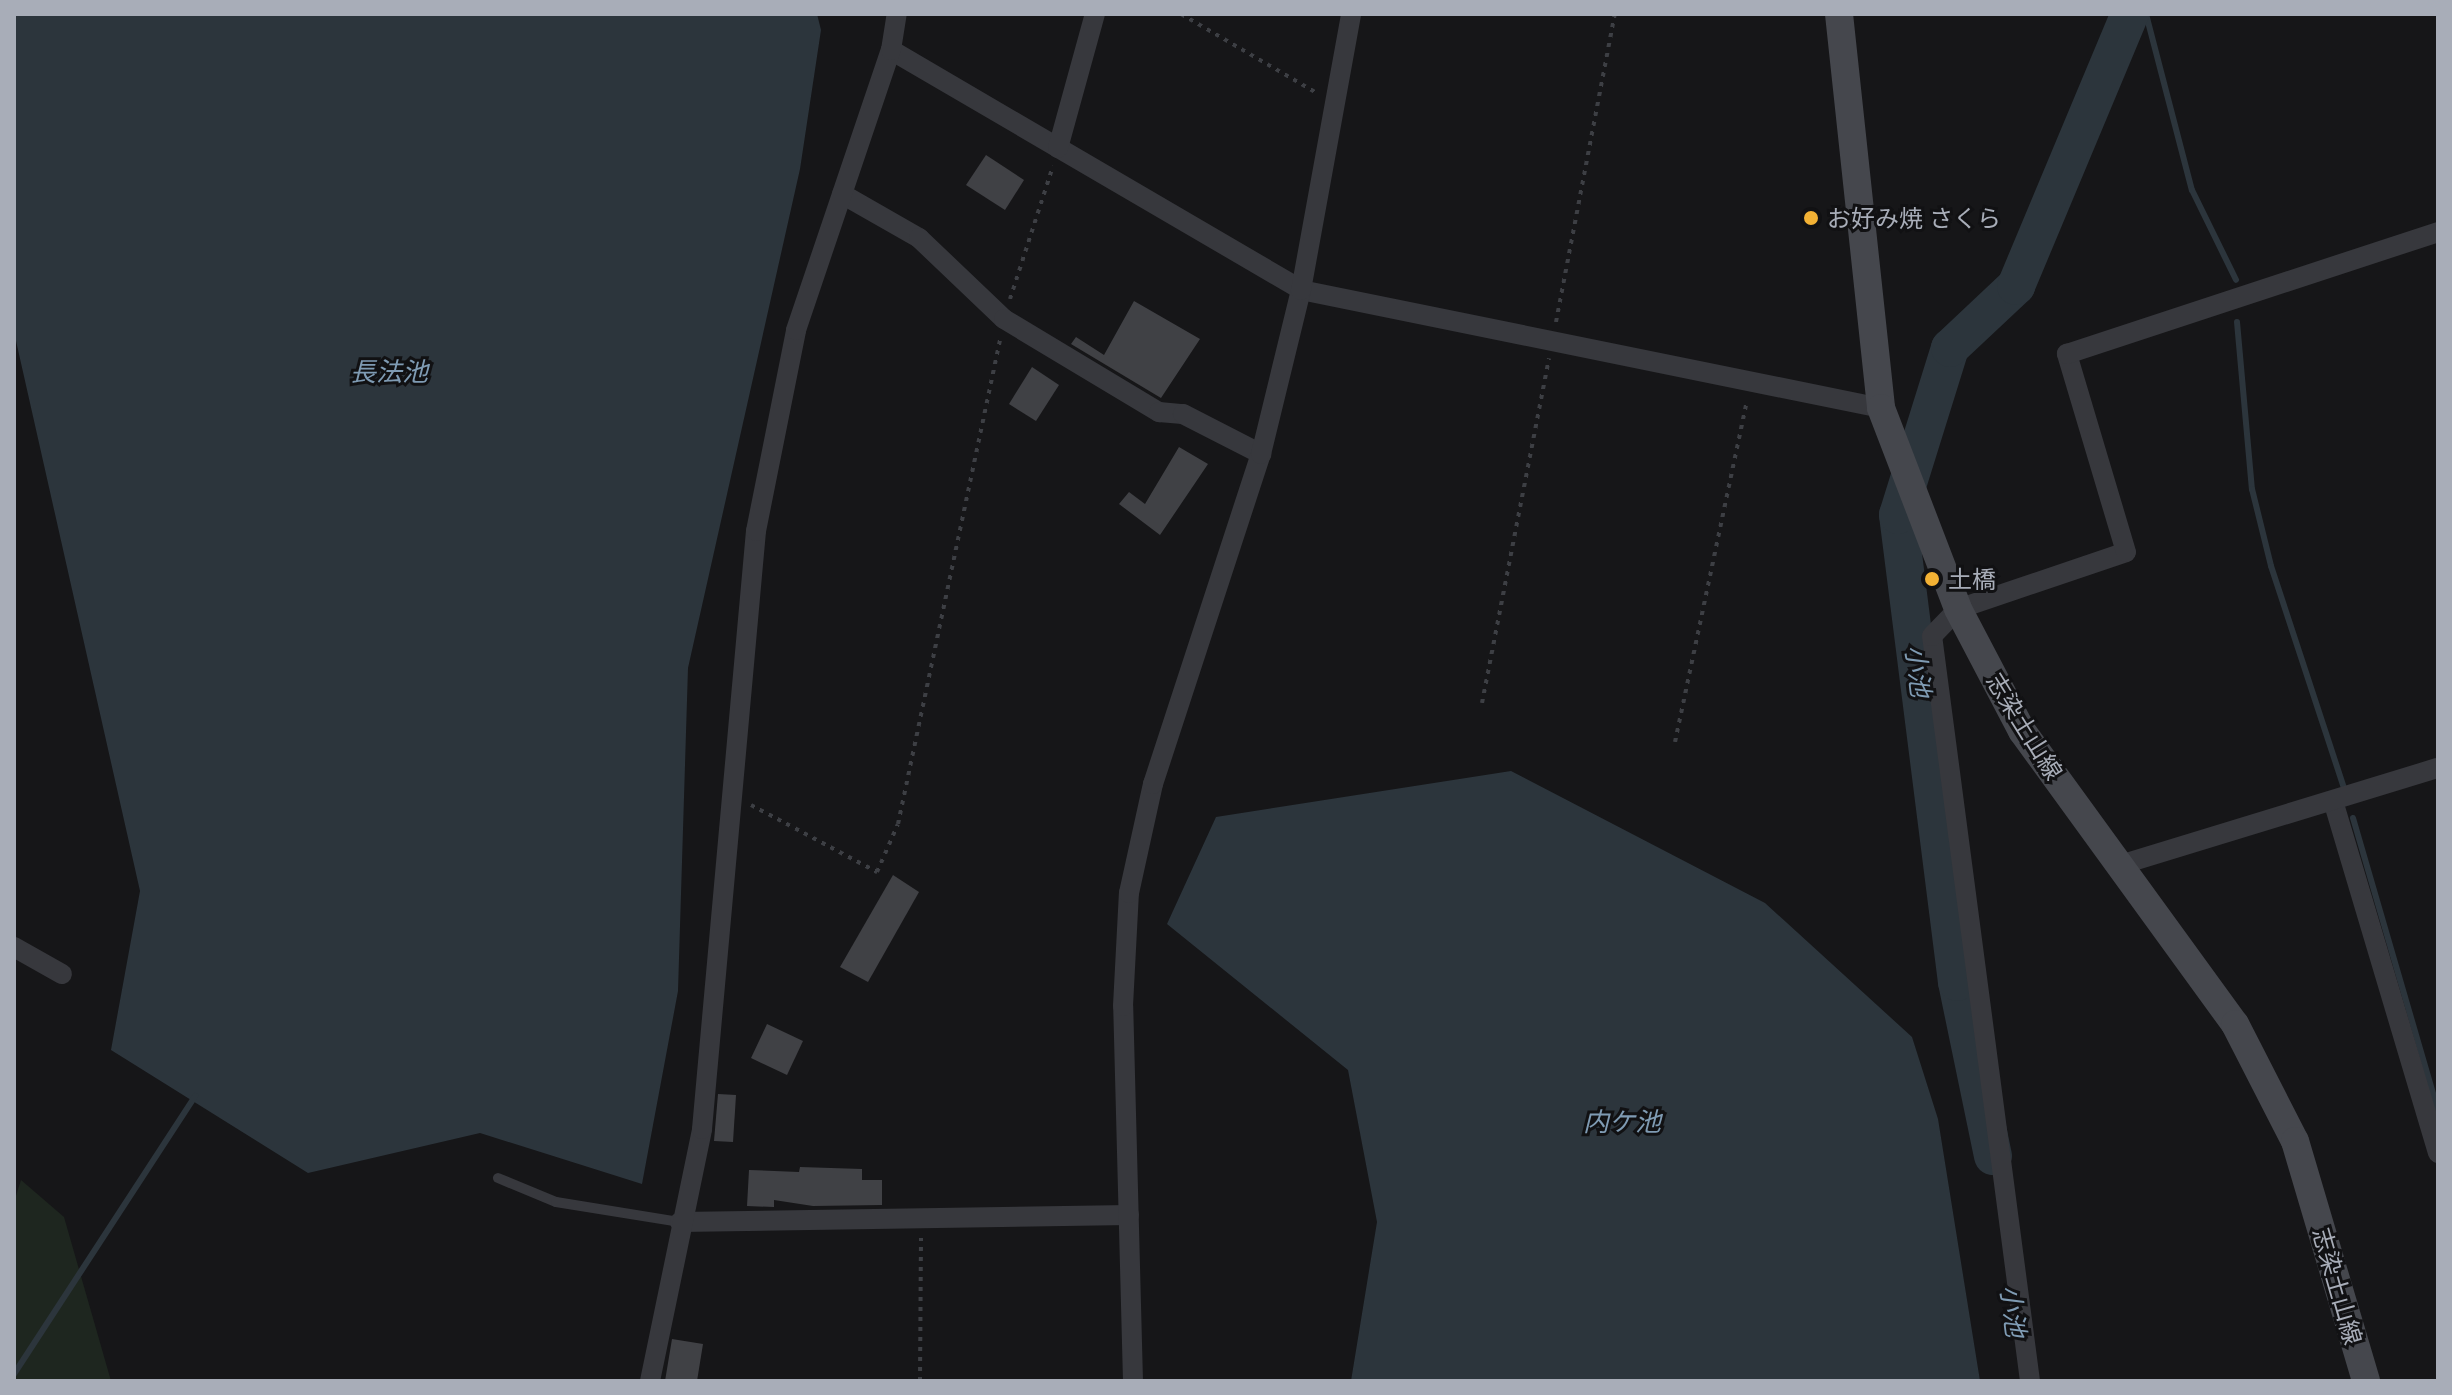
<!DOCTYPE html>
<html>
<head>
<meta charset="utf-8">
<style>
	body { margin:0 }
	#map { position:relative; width:2452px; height:1395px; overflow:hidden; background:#161618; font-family:"Open Sans","Noto Sans JP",sans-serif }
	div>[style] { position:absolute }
	.green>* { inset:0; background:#1e261f }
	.water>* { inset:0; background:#2c353c }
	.stream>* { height:6px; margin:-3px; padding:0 3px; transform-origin:3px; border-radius:3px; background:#2c353c }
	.river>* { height:38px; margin:-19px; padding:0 19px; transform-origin:19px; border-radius:19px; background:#2c353c }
	.building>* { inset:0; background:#404145 }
	.path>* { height:4px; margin-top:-2px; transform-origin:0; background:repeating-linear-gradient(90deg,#3d3f44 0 4px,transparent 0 10px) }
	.service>* { height:10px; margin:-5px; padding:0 5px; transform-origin:5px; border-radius:5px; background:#37383d }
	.minor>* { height:20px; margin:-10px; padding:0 10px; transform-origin:10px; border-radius:10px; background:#37383d }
	.secondary>* { height:28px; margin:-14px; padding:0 14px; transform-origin:14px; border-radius:14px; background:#45474d }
	.dots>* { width:22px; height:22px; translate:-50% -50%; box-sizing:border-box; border:4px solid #111113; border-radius:50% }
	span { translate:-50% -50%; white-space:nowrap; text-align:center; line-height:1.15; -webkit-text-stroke:6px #111113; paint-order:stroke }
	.poi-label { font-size:24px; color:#a8adb8 }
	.left { translate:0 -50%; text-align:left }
	.street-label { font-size:24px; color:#a8adb8 }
	.water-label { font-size:26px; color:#7f9bb3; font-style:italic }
	.frame { position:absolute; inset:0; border:16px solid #a8adb8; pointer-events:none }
</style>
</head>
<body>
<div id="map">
	<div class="green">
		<div style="clip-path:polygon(21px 1180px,64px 1217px,111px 1381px,14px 1381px,14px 1202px)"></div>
	</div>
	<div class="water">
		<div style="clip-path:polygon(14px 14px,817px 14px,821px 30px,800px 169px,688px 668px,678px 991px,642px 1184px,480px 1133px,308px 1173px,111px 1050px,140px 891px,14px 332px)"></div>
		<div style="clip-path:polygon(1511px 771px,1765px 903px,1912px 1037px,1938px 1119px,1980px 1381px,1351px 1381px,1377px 1222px,1348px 1070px,1167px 924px,1216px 817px)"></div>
	</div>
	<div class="stream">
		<div style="left:2146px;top:14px;width:182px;rotate:75.4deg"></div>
		<div style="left:2192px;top:190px;width:100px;rotate:63.9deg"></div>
		<div style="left:2237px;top:322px;width:168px;rotate:84.9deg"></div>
		<div style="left:2252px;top:489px;width:79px;rotate:76.1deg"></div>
		<div style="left:2271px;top:566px;width:231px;rotate:71.8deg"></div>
		<div style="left:2353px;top:818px;width:305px;rotate:73.8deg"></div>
		<div style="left:14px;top:1374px;width:332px;rotate:-56.9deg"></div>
	</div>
	<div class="river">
		<div style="left:1993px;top:1156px;width:178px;rotate:-101.7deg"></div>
		<div style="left:1957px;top:982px;width:471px;rotate:-97.2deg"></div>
		<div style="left:1898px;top:515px;width:175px;rotate:-72.7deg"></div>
		<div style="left:1950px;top:348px;width:91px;rotate:-43.2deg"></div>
		<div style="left:2016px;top:286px;width:295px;rotate:-67.3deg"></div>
	</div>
	<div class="building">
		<div style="clip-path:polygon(986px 155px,1024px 180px,1005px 210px,966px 185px)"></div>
		<div style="clip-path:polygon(1134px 301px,1200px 339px,1161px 398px,1071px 344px,1076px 337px,1104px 355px)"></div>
		<div style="clip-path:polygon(1032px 367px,1059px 385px,1036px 421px,1009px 404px)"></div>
		<div style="clip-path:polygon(1179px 447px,1208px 464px,1160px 535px,1119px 504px,1129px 492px,1145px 504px)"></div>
		<div style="clip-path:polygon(893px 875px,919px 892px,868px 982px,840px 967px)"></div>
		<div style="clip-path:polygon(767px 1024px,803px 1041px,787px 1075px,751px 1058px)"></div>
		<div style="clip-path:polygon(718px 1094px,736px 1095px,733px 1142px,714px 1141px)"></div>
		<div style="clip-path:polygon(800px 1167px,862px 1169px,862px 1180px,882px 1180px,882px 1205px,813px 1206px,774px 1200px,774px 1207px,747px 1206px,749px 1170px,799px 1172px)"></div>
		<div style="clip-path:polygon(672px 1339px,703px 1344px,697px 1381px,665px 1381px)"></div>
	</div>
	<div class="path">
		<div style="left:1181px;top:14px;width:157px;rotate:30.2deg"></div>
		<div style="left:1010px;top:299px;width:140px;rotate:-72.1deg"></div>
		<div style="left:1556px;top:322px;width:314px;rotate:-79.2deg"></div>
		<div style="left:1482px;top:703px;width:351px;rotate:-79deg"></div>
		<div style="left:1675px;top:742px;width:349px;rotate:-78.1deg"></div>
		<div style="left:751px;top:805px;width:143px;rotate:28deg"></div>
		<div style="left:877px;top:872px;width:52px;rotate:-66.4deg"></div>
		<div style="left:898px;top:824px;width:497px;rotate:-78.1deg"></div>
		<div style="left:920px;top:1381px;width:143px;rotate:-89.6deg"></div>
	</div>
	<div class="service">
		<div style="left:498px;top:1178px;width:63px;rotate:22.5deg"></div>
		<div style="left:556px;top:1202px;width:126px;rotate:9.2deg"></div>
	</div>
	<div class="minor">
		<div style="left:891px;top:50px;width:475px;rotate:30.3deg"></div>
		<div style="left:1301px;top:290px;width:592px;rotate:11.5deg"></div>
		<div style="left:1058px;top:148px;width:139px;rotate:-74.6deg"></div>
		<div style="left:842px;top:194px;width:89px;rotate:29.7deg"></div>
		<div style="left:919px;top:238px;width:117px;rotate:43.6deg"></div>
		<div style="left:1004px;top:319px;width:181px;rotate:31deg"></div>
		<div style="left:1159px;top:412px;width:24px;rotate:5deg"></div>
		<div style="left:1183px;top:414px;width:88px;rotate:27.1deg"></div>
		<div style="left:2334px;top:804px;width:364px;rotate:73.4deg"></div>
		<div style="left:2120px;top:865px;width:332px;rotate:-17deg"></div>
		<div style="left:14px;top:947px;width:55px;rotate:29.4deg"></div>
		<div style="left:680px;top:1222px;width:449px;rotate:-0.9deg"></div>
		<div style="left:650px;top:1381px;width:257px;rotate:-78.3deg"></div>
		<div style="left:702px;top:1129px;width:600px;rotate:-84.84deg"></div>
		<div style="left:756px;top:531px;width:205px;rotate:-78.7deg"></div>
		<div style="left:796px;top:330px;width:296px;rotate:-71.3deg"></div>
		<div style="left:891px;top:50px;width:36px;rotate:-81deg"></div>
		<div style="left:1133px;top:1381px;width:375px;rotate:-91.5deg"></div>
		<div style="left:1123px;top:1006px;width:113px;rotate:-87deg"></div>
		<div style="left:1129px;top:893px;width:112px;rotate:-77.6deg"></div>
		<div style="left:1153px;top:784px;width:347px;rotate:-71.9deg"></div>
		<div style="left:1261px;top:454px;width:169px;rotate:-76.3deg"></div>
		<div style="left:1301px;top:290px;width:280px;rotate:-79.7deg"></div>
		<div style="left:2030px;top:1381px;width:751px;rotate:-97.49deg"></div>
		<div style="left:1932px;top:636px;width:37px;rotate:-46deg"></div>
		<div style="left:1958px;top:609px;width:177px;rotate:-18.7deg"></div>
		<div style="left:2126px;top:552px;width:207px;rotate:-106.6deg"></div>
		<div style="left:2067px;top:354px;width:391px;rotate:-18.2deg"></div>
	</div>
	<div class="secondary">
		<div style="left:1839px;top:14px;width:396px;rotate:83.9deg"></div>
		<div style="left:1881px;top:408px;width:215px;rotate:69deg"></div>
		<div style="left:1958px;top:609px;width:138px;rotate:62.3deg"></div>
		<div style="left:2022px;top:731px;width:362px;rotate:54deg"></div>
		<div style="left:2235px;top:1024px;width:131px;rotate:62.9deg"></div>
		<div style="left:2295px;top:1141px;width:250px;rotate:73.5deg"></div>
	</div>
	<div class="dots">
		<div style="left:1811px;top:218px;background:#f2b134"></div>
		<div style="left:1932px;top:579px;background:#f2b134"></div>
	</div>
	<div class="poi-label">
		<span class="left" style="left:1827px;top:218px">お好み焼 さくら</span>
		<span class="left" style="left:1948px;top:579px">土橋</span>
	</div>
	<div class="street-label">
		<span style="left:2025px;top:726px;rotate:58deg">志染土山線</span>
		<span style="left:2338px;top:1286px;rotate:74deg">志染土山線</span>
	</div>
	<div class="water-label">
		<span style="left:389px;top:372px">長法池</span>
		<span style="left:1918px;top:671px;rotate:83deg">小池</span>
		<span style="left:1622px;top:1122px">内ケ池</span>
		<span style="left:2013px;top:1311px;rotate:83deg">小池</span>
	</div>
	<div class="frame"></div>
</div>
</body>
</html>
